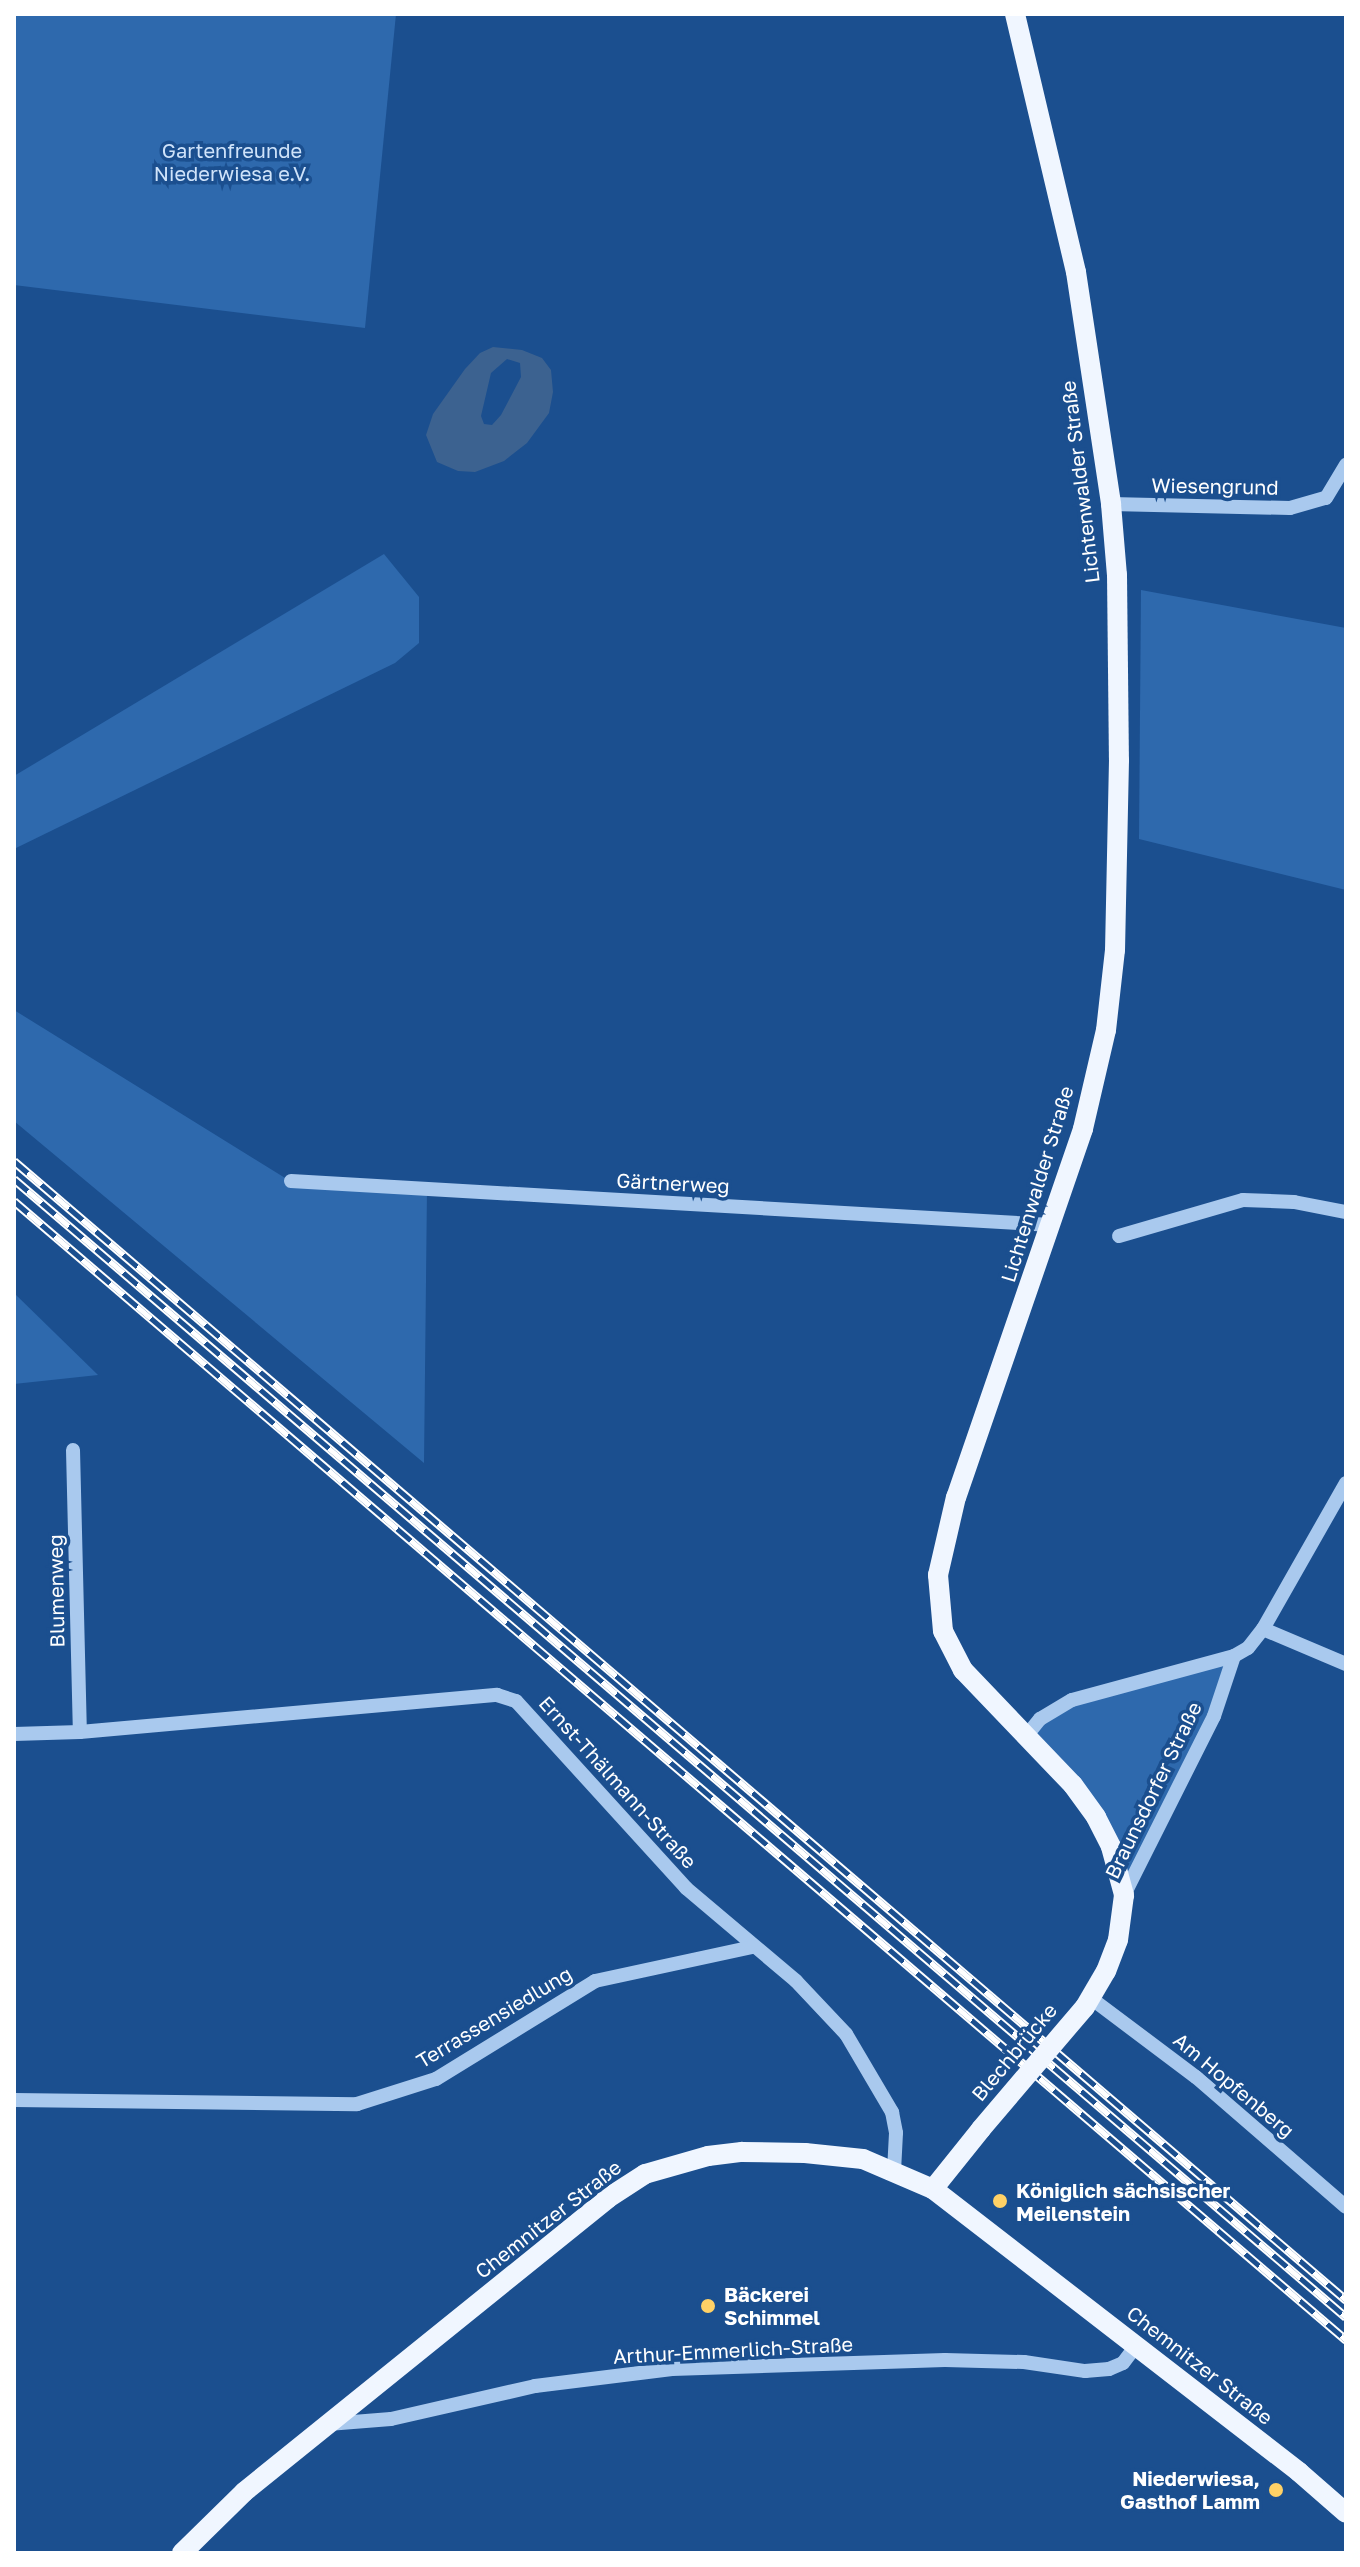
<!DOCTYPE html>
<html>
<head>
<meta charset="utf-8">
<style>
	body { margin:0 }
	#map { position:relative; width:1360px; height:2567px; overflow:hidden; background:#1b4f8f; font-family:"Golos Text",sans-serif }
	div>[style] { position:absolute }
	.green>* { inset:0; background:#2e69ad }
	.water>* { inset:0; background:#3c6290 }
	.minor>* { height:14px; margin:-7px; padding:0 7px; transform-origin:7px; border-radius:7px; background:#a9c9ee }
	.major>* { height:20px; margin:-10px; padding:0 10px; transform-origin:10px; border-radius:10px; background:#f0f6ff }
	.rail>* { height:9px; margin-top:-4.5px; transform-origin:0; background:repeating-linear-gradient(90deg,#1b4f8f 0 18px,#fff 0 36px); box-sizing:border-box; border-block:2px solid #fff }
	.major-bridge>* { height:20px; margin:-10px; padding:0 10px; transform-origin:10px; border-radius:10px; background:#f0f6ff }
	.dots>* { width:22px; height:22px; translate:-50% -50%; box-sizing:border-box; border:4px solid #1b4f8f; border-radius:50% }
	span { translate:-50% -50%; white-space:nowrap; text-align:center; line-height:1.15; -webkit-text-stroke:7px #1b4f8f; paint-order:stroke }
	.park-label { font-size:20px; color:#cfe3fa }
	.street-label { font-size:20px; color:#fff }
	.poi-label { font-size:20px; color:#fff; font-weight:700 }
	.left { translate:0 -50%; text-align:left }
	.right { translate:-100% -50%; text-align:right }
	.frame { position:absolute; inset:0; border:16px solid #fff; pointer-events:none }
</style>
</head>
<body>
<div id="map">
	<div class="green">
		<div style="clip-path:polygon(14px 14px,396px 14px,365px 328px,14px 285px)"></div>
		<div style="clip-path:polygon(384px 554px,419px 597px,419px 643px,395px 663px,14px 849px,14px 776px)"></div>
		<div style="clip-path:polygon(1141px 590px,1346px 628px,1346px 890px,1139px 839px)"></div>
		<div style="clip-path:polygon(14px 1010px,290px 1181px,427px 1189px,424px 1463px,14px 1121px)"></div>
		<div style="clip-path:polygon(14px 1293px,98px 1375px,14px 1384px)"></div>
		<div style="clip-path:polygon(1234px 1656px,1124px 1895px,1111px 1847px,1027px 1735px,1057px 1708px)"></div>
	</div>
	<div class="water">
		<div style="clip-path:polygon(evenodd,493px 347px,522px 350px,542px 358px,551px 370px,553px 392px,549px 413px,527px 443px,504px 461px,475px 472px,458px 471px,437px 462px,426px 435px,433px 414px,465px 369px,480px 353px,493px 347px,507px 359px,520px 363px,521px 377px,501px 415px,492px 425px,484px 424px,481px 416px,491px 373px,507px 359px)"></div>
	</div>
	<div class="minor">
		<div style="left:1111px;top:504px;width:179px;rotate:1.3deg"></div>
		<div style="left:1290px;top:508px;width:37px;rotate:-16deg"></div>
		<div style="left:1326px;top:498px;width:39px;rotate:-59deg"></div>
		<div style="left:291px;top:1181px;width:762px;rotate:3.31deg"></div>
		<div style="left:1119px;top:1236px;width:129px;rotate:-16.2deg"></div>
		<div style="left:1243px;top:1200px;width:51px;rotate:2.2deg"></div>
		<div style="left:1294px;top:1202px;width:53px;rotate:10.9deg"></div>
		<div style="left:73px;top:1450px;width:282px;rotate:88.6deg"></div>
		<div style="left:1263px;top:1629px;width:90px;rotate:22.9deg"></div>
		<div style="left:14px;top:1734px;width:66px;rotate:-1.7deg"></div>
		<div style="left:80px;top:1732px;width:419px;rotate:-5.1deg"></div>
		<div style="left:497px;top:1695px;width:20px;rotate:18deg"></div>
		<div style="left:516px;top:1701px;width:253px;rotate:47.7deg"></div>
		<div style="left:686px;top:1888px;width:144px;rotate:40.2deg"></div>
		<div style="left:796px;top:1981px;width:73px;rotate:46.7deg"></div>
		<div style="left:846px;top:2034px;width:91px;rotate:59.5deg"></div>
		<div style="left:892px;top:2112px;width:21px;rotate:79deg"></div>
		<div style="left:896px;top:2133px;width:37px;rotate:93deg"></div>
		<div style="left:1027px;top:1735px;width:21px;rotate:-51deg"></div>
		<div style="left:1040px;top:1719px;width:37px;rotate:-31deg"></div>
		<div style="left:1072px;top:1700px;width:168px;rotate:-15.2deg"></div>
		<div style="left:1234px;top:1656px;width:16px;rotate:-30deg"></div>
		<div style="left:1248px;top:1648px;width:24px;rotate:-52deg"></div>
		<div style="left:1263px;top:1629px;width:168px;rotate:-60.4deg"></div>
		<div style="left:1124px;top:1895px;width:200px;rotate:-63.3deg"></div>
		<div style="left:1214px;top:1716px;width:63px;rotate:-71.6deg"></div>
		<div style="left:1092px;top:1999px;width:130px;rotate:36.9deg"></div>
		<div style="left:1196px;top:2077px;width:198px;rotate:40.9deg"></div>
		<div style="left:14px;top:2100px;width:343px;rotate:0.7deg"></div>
		<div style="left:357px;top:2104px;width:83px;rotate:-17.6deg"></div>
		<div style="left:436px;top:2079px;width:187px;rotate:-31.6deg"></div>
		<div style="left:595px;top:1981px;width:161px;rotate:-12.2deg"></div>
		<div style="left:328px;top:2424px;width:63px;rotate:-4.5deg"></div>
		<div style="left:391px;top:2419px;width:148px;rotate:-12.9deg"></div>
		<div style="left:535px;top:2386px;width:138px;rotate:-7.1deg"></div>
		<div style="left:672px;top:2369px;width:273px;rotate:-1.9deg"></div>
		<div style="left:945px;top:2360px;width:79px;rotate:1.5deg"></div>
		<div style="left:1024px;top:2362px;width:62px;rotate:8.4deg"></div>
		<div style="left:1085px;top:2371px;width:24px;rotate:-5deg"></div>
		<div style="left:1109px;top:2369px;width:15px;rotate:-23deg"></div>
		<div style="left:1123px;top:2363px;width:21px;rotate:-53deg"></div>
	</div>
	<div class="major">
		<div style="left:1015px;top:14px;width:265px;rotate:76.7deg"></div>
		<div style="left:1076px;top:272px;width:235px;rotate:81.4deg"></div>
		<div style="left:1111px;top:504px;width:71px;rotate:85.2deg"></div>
		<div style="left:1117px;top:575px;width:185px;rotate:89.4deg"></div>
		<div style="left:1119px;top:760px;width:190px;rotate:91.2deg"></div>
		<div style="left:1115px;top:950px;width:81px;rotate:96.4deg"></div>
		<div style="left:1106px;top:1030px;width:102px;rotate:103.1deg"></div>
		<div style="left:1083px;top:1129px;width:389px;rotate:109deg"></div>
		<div style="left:956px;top:1497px;width:80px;rotate:103deg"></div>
		<div style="left:938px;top:1575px;width:56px;rotate:84.9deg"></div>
		<div style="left:943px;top:1631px;width:44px;rotate:62.9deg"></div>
		<div style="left:963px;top:1670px;width:159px;rotate:46.3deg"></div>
		<div style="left:1073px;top:1785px;width:39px;rotate:54deg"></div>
		<div style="left:1096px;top:1817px;width:34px;rotate:63deg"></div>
		<div style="left:1111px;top:1847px;width:50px;rotate:74.8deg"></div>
		<div style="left:1124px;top:1895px;width:45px;rotate:97.6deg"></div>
		<div style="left:1118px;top:1940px;width:33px;rotate:111deg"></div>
		<div style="left:1106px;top:1971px;width:42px;rotate:120.3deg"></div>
		<div style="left:933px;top:2189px;width:77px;rotate:-51.3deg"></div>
		<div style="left:182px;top:2553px;width:87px;rotate:-44.5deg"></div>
		<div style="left:244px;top:2492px;width:468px;rotate:-38.9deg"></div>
		<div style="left:608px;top:2198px;width:44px;rotate:-33deg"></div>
		<div style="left:645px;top:2174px;width:66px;rotate:-15.9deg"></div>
		<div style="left:708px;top:2156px;width:34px;rotate:-7deg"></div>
		<div style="left:742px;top:2152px;width:63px;rotate:0.9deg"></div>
		<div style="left:805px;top:2153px;width:58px;rotate:5.9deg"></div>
		<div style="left:863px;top:2159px;width:76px;rotate:23.2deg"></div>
		<div style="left:933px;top:2189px;width:463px;rotate:37.7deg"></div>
		<div style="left:1299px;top:2472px;width:62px;rotate:41.1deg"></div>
	</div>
	<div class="rail">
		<div style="left:14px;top:1161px;width:1753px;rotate:40.53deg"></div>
		<div style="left:14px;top:1179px;width:1752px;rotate:40.51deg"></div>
		<div style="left:14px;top:1201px;width:1753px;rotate:40.53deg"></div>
	</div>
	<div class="major-bridge">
		<div style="left:981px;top:2129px;width:160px;rotate:-49.6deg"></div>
	</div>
	<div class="dots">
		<div style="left:1000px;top:2201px;background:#ffd166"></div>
		<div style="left:708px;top:2306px;background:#ffd166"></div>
		<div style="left:1276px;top:2490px;background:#ffd166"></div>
	</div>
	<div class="park-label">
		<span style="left:232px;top:162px">Gartenfreunde<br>Niederwiesa e.V.</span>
	</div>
	<div class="street-label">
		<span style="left:1080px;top:482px;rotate:-97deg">Lichtenwalder Straße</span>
		<span style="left:1215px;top:486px;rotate:1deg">Wiesengrund</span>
		<span style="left:673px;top:1183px;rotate:3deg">Gärtnerweg</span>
		<span style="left:1037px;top:1184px;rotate:-73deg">Lichtenwalder Straße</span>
		<span style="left:56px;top:1591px;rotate:-91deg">Blumenweg</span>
		<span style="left:618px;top:1782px;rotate:48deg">Ernst-Thälmann-Straße</span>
		<span style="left:1153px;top:1790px;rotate:-64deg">Braunsdorfer Straße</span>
		<span style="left:494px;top:2017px;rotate:-31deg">Terrassensiedlung</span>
		<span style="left:1014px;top:2052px;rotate:-50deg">Blechbrücke</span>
		<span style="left:1234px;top:2085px;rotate:40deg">Am Hopfenberg</span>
		<span style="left:548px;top:2219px;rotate:-38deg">Chemnitzer Straße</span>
		<span style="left:733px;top:2350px;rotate:-3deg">Arthur-Emmerlich-Straße</span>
		<span style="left:1200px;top:2365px;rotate:38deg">Chemnitzer Straße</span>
	</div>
	<div class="poi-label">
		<span class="left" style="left:1016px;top:2202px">Königlich sächsischer<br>Meilenstein</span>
		<span class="left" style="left:724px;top:2306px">Bäckerei<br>Schimmel</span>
		<span class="right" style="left:1260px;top:2490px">Niederwiesa,<br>Gasthof Lamm</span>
	</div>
	<div class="frame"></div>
</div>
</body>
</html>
